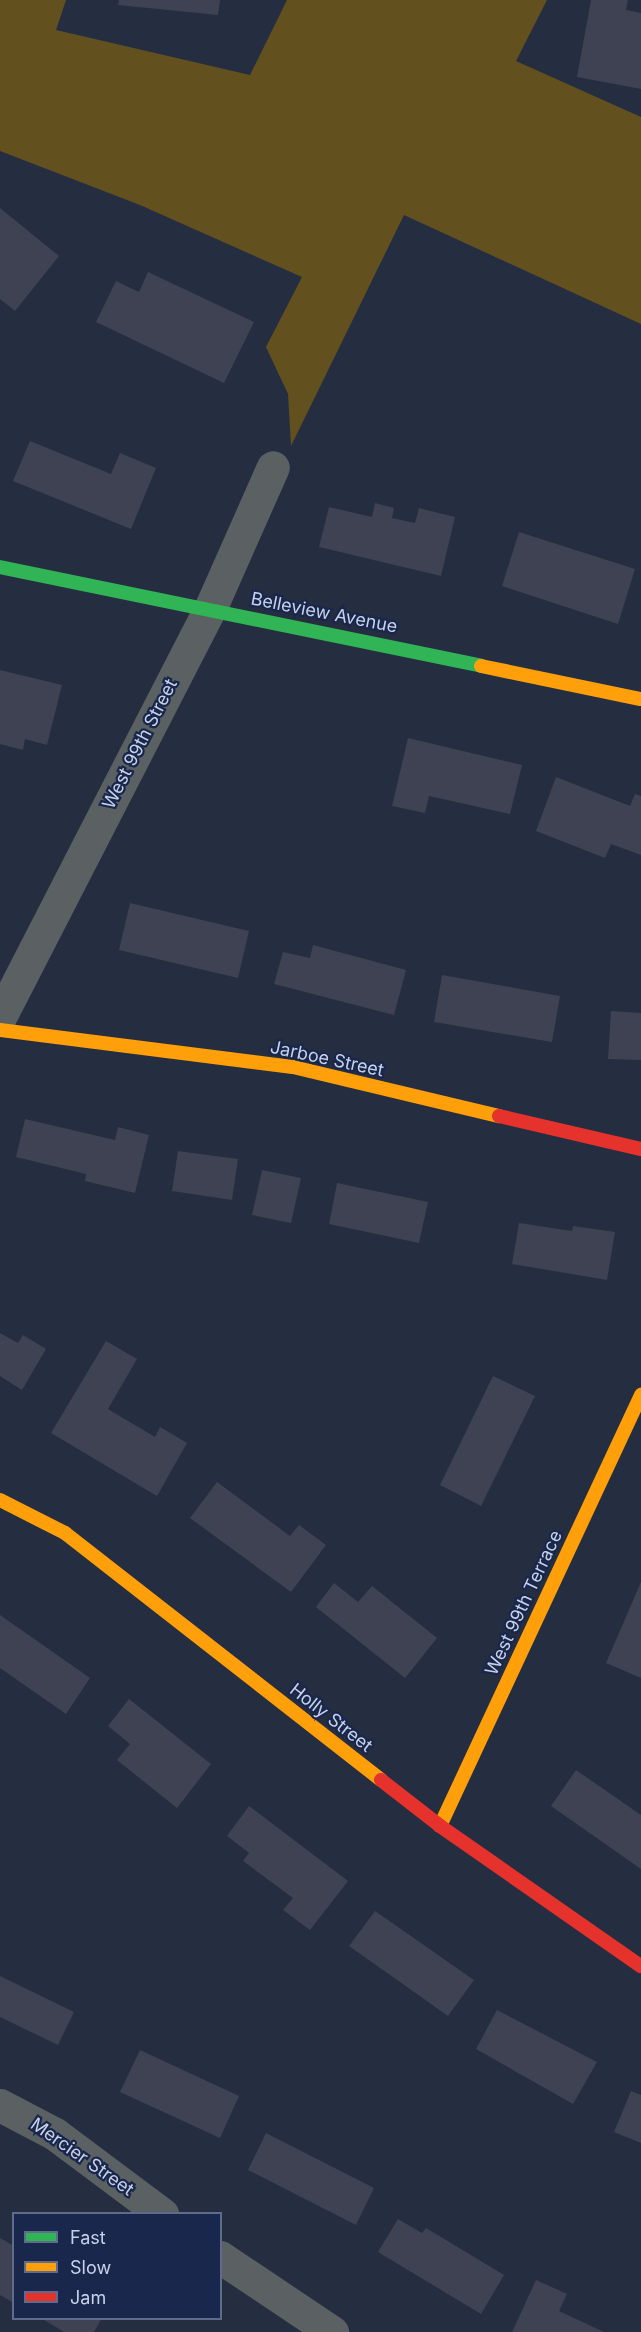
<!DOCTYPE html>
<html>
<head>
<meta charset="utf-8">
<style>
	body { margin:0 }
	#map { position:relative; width:641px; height:2332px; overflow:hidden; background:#252d41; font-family:Inter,sans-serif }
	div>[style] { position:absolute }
	.forest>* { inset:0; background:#62501f }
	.building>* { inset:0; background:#3f4253 }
	.street>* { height:33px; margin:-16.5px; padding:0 16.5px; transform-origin:16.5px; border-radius:16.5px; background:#5b6162 }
	.fast>* { height:14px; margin:-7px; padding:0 7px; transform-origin:7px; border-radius:7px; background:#30b455 }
	.slow>* { height:14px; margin:-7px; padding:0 7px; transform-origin:7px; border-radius:7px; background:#ff9f0a }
	.jam>* { height:14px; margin:-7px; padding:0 7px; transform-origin:7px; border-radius:7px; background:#e5322d }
	span { translate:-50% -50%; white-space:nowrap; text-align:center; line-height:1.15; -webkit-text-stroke:4.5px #1a274c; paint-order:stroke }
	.street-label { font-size:18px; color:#c7d2e9 }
	.legend { position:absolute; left:12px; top:2212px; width:210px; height:108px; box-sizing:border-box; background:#1a274c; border:2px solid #5f6b8b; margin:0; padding:8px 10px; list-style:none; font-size:18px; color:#c7d2e9 }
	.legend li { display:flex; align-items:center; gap:12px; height:30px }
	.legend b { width:30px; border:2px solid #5f6b8b }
</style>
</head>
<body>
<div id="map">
	<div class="forest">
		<div style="clip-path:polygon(0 0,66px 0,56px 30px,250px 75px,287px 0,547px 0,516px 61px,641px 117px,641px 324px,404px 215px,291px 446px,288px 394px,266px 347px,302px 277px,140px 205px,0 151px)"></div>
	</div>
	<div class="building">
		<div style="clip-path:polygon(119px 0,220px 0,218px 15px,118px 5px)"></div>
		<div style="clip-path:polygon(591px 0,628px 0,626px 10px,641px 13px,641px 89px,577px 77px)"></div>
		<div style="clip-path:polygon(0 208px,59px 256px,15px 311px,0 299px)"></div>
		<div style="clip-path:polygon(148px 272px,254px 322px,224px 383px,96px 322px,116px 281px,139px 292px)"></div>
		<div style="clip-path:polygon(30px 441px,111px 474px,120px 453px,156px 468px,131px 529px,13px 481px)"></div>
		<div style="clip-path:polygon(375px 503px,394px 508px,392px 518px,415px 523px,419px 508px,455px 517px,441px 576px,319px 547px,329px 507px,372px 517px)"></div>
		<div style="clip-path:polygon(519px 532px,635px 569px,618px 624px,502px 586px)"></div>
		<div style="clip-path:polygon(0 670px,62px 685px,47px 745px,25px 739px,23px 750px,0 744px)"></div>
		<div style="clip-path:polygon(408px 738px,522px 765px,510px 814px,429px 796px,425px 813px,392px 806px)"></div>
		<div style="clip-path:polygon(556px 777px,630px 806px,635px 794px,641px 796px,641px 855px,611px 844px,605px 858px,536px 831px)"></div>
		<div style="clip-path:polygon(130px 903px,249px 931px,238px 978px,119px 950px)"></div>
		<div style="clip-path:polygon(313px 945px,406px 970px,394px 1015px,274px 984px,283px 952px,310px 958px)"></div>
		<div style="clip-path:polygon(442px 975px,560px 996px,552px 1042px,434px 1022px)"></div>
		<div style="clip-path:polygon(611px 1011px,641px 1013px,641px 1060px,608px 1059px)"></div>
		<div style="clip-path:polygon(25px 1119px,115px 1140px,118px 1127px,149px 1135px,135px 1193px,85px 1181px,86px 1174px,16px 1157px)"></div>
		<div style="clip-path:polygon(178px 1151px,238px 1159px,232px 1200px,172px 1191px)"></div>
		<div style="clip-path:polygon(262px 1170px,301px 1178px,291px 1223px,252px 1215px)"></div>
		<div style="clip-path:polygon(337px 1183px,428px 1202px,419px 1243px,329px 1224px)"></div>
		<div style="clip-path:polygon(519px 1223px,572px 1231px,573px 1226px,615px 1232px,607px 1280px,512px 1264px)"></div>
		<div style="clip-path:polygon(0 1333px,18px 1343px,23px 1335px,46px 1349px,22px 1390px,0 1376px)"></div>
		<div style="clip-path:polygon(106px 1341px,137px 1359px,108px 1409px,155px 1437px,160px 1427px,187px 1443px,157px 1496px,51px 1433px)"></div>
		<div style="clip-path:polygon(493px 1376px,535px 1396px,481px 1506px,440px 1485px)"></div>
		<div style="clip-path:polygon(217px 1482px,290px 1536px,299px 1525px,326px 1545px,291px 1592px,190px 1518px)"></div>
		<div style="clip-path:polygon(641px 1582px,641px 1678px,606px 1663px)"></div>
		<div style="clip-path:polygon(334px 1583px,358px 1602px,372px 1586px,437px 1638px,405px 1678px,316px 1607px)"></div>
		<div style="clip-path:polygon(0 1615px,90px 1678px,66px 1714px,0 1668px)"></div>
		<div style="clip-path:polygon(129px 1699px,211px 1764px,177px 1808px,117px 1760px,130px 1744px,108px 1726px)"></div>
		<div style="clip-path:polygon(576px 1770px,641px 1815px,641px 1869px,551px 1806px)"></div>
		<div style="clip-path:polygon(249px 1806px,348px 1881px,310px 1930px,283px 1910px,293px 1898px,243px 1861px,249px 1853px,227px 1836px)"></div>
		<div style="clip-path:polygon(375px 1911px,474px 1980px,448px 2016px,349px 1946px)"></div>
		<div style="clip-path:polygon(0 1976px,74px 2012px,58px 2045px,0 2017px)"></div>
		<div style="clip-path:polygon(497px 2010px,597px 2062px,573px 2104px,476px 2049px)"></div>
		<div style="clip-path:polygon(140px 2050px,239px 2096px,220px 2138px,120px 2092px)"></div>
		<div style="clip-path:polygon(631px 2091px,641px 2095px,641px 2143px,614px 2132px)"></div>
		<div style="clip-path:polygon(266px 2133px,374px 2188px,356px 2225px,248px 2170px)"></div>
		<div style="clip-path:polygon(398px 2219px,422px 2233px,426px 2228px,504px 2275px,481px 2314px,378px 2252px)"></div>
		<div style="clip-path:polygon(0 2238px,14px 2246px,14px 2303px,0 2295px)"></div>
		<div style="clip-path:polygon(536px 2280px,567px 2294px,559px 2311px,604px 2332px,512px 2332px)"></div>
		<div style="clip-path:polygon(41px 2318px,102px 2318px,94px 2332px,64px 2332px)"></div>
	</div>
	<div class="street">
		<div style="left:0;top:1017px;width:459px;rotate:-62.8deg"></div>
		<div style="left:210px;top:609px;width:155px;rotate:-66.1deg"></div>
		<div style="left:0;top:2105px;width:62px;rotate:27.8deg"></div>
		<div style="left:55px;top:2134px;width:134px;rotate:36.8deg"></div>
		<div style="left:220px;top:2257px;width:135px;rotate:33.8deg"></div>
	</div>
	<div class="fast">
		<div style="left:0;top:567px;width:491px;rotate:11.6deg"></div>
	</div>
	<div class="slow">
		<div style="left:481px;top:666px;width:163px;rotate:11.7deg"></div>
		<div style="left:0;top:1030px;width:295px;rotate:7.2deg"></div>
		<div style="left:293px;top:1067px;width:212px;rotate:13.4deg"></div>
		<div style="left:0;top:1500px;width:73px;rotate:26.9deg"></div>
		<div style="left:65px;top:1533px;width:401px;rotate:38deg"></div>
		<div style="left:440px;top:1826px;width:476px;rotate:-65deg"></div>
	</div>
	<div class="jam">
		<div style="left:499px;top:1116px;width:146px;rotate:13.1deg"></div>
		<div style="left:381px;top:1780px;width:75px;rotate:37.9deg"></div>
		<div style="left:440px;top:1826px;width:245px;rotate:34.9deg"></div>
	</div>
	<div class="street-label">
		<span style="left:324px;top:613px;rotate:11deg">Belleview Avenue</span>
		<span style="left:140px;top:744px;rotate:-63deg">West 99th Street</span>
		<span style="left:327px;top:1059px;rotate:12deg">Jarboe Street</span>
		<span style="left:524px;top:1603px;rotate:-65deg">West 99th Terrace</span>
		<span style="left:331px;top:1718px;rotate:38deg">Holly Street</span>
		<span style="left:82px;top:2157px;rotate:35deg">Mercier Street</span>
	</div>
	<ul class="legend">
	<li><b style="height:8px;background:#30b455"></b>Fast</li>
	<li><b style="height:8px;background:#ff9f0a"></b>Slow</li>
	<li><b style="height:8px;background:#e5322d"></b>Jam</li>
	</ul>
</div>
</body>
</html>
